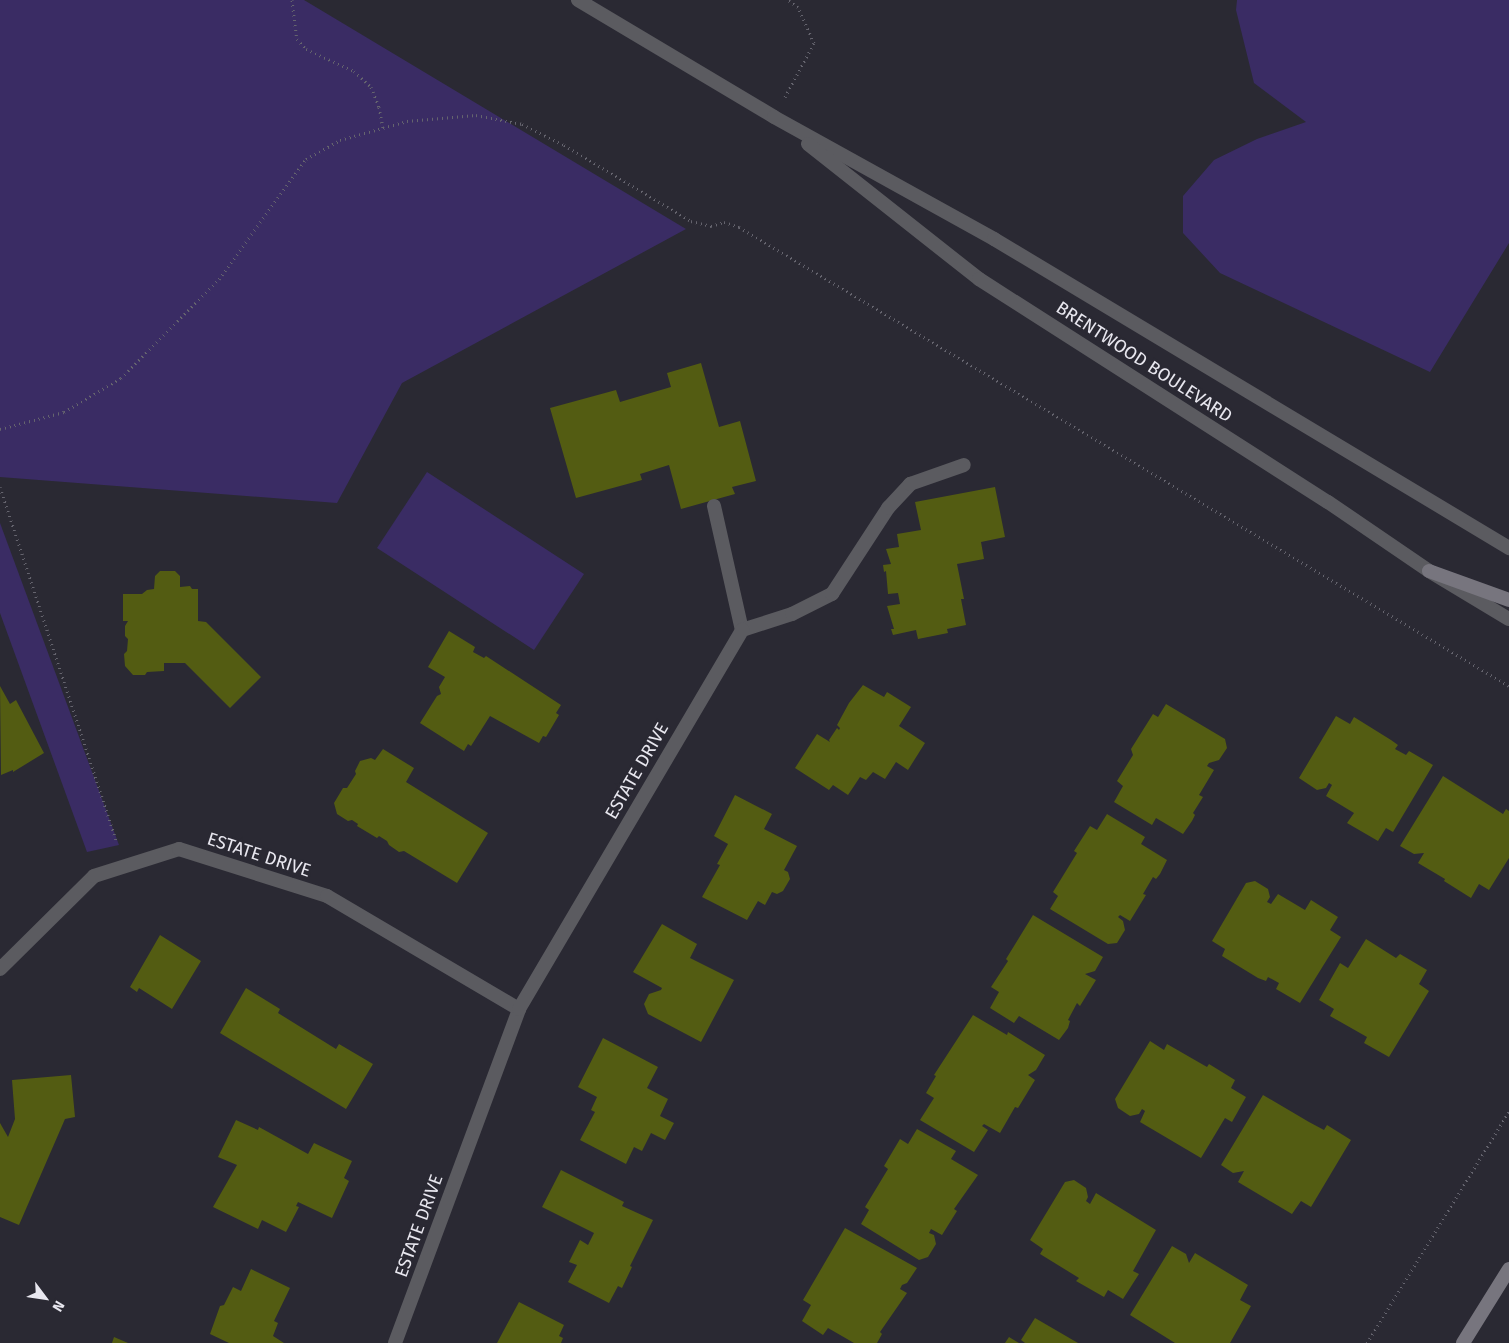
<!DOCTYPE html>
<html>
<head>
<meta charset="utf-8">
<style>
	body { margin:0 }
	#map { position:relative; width:1509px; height:1343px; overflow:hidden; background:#2a2933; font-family:"Fira Sans",sans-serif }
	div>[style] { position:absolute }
	.green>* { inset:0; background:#3a2c64 }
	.building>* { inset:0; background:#535c12 }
	.path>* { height:3px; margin-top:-1.5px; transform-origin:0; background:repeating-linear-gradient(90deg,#65646e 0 1px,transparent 0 5px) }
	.service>* { height:14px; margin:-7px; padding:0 7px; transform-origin:7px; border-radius:7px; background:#5b5b60 }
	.minor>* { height:14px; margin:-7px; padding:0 7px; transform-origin:7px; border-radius:7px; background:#5b5b60 }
	.tertiary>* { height:14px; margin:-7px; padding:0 7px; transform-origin:7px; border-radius:7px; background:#5b5b60 }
	.secondary>* { height:14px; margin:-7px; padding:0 7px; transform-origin:7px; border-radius:7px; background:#77757e }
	span { translate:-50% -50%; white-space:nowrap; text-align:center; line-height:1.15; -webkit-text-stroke:4.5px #2a2933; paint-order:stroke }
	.street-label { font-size:18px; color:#e8e7ef }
	.north { position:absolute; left:20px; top:1273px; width:50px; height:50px; -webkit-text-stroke:4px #2a2933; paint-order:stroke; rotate:121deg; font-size:14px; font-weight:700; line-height:20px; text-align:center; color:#e8e7ef }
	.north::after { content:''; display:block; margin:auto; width:18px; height:22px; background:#e8e7ef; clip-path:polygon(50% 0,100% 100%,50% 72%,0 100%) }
</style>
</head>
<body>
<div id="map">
	<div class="green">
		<div style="clip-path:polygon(0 0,304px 0,686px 229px,402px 383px,337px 503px,0 477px)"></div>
		<div style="clip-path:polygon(1237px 0,1509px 0,1509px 243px,1430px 372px,1220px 273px,1183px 233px,1183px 196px,1214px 160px,1257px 139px,1306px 122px,1254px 83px,1236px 10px)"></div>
		<div style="clip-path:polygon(427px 472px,584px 574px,534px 650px,377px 548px)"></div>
		<div style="clip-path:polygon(0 523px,119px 845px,87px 852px,0 613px)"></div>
	</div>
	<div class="building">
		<div style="clip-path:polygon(701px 363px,719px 427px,740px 421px,756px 481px,732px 487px,735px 494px,681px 509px,669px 465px,640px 474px,642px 480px,576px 498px,550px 408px,616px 390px,620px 402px,671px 387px,667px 373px)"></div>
		<div style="clip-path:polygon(995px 487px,1005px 537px,981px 542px,984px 559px,957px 564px,964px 599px,961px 599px,966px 625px,947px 629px,948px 633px,918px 639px,916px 630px,893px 635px,891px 629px,894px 629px,887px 606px,900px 604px,898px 593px,888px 594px,886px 571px,884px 572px,883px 565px,891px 564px,886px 549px,899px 547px,897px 534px,921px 530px,915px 502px)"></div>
		<div style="clip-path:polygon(160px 571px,175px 571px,180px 576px,180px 587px,190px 586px,192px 589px,198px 589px,198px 621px,206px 622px,261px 677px,230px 708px,185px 663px,164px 663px,164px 671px,147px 672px,145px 675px,133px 675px,125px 666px,124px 654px,127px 651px,128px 639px,125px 636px,125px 626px,128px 621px,123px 621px,123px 594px,142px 594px,147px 590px,154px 589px,155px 576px)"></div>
		<div style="clip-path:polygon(449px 631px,475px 647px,473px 652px,484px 658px,486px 656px,561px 705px,556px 713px,559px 715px,546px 737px,543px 736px,539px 743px,490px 716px,471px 746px,468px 744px,464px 751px,420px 723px,437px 696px,441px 694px,439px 687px,445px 677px,428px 667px)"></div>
		<div style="clip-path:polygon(863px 685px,884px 697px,887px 692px,911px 707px,899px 726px,925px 743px,908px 770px,896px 762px,885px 779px,873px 772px,866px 780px,860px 777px,848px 795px,833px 785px,829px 790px,795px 768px,817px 734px,830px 742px,829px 740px,837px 728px,839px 730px,840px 728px,837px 725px,849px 703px)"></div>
		<div style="clip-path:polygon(0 686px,10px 704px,16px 700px,44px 753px,13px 772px,13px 770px,1px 775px)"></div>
		<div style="clip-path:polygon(1166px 704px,1225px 739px,1227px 748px,1219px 760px,1209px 763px,1207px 766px,1214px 770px,1199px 795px,1203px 797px,1193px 813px,1195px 815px,1192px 821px,1183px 834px,1156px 818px,1152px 825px,1114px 802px,1123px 786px,1117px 781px,1133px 755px,1131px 749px,1153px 714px,1158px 717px)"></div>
		<div style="clip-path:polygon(1336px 716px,1350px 724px,1354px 717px,1391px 740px,1398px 745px,1395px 749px,1406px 755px,1409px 751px,1433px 765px,1393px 832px,1386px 828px,1378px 841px,1347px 823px,1354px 813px,1326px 796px,1332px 785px,1329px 783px,1326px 788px,1317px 790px,1299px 778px)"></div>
		<div style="clip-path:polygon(383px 749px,414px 768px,406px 782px,488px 833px,457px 883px,404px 851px,399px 852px,389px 845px,387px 841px,379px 836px,377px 838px,357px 826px,358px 824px,352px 820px,348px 821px,337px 814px,334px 803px,343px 788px,347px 788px,356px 774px,355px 771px,360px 761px,371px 758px,375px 760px)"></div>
		<div style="clip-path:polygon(1443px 776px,1503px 814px,1506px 809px,1509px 811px,1509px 858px,1489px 890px,1479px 884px,1471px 898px,1444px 881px,1445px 879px,1418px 863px,1424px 853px,1414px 854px,1400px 846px)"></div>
		<div style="clip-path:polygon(735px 795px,772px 814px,764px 829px,797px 846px,784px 870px,788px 872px,790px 879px,783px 891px,777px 894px,772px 892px,765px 905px,758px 901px,747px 920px,702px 897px,720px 865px,717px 864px,728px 844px,714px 836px)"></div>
		<div style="clip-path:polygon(1107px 814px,1145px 837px,1141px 844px,1167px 860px,1160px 874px,1156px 879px,1153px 877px,1143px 894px,1146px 895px,1130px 921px,1120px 915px,1118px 917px,1123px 921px,1125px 930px,1117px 943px,1108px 944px,1050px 909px,1058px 896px,1053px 892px,1077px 853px,1074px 851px,1090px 826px,1097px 830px)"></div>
		<div style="clip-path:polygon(1255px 881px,1268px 889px,1270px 897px,1267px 902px,1271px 904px,1278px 894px,1305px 910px,1311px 900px,1338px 917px,1330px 930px,1341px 937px,1300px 1003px,1276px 989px,1279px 983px,1268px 977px,1266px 981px,1258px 978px,1222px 956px,1225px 949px,1212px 941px,1246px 883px)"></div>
		<div style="clip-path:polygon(1033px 915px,1103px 957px,1095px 971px,1085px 974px,1096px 980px,1080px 1006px,1077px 1003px,1068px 1020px,1070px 1021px,1068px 1028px,1059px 1040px,1019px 1016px,1014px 1023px,990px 1008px,999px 992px,991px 987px,1008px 961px,1006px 959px)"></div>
		<div style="clip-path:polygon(662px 924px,697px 944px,690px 958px,734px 980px,701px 1042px,648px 1014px,644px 1004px,649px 994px,661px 990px,662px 988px,633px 972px)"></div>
		<div style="clip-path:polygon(160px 935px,201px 961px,172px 1009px,139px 988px,137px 992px,130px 987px)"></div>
		<div style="clip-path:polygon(1366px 939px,1396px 958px,1400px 954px,1427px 970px,1419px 984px,1429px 991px,1389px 1057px,1364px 1043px,1367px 1037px,1330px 1016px,1334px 1009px,1319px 1000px,1340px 963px,1348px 968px)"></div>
		<div style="clip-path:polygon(246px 988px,280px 1009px,278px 1013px,336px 1049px,339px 1044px,373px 1064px,346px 1109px,220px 1033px)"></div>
		<div style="clip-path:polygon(973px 1015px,1007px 1035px,1008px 1032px,1045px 1055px,1036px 1070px,1028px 1075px,1035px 1080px,1018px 1108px,1015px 1107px,1000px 1133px,984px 1124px,982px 1126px,988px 1130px,974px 1152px,920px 1120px,934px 1098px,926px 1093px,936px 1076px,934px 1075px)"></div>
		<div style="clip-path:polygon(603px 1038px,658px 1067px,647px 1088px,668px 1099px,660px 1116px,674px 1123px,665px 1140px,651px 1133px,642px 1151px,634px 1147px,626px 1164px,580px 1140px,595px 1112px,591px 1110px,597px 1097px,578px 1087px)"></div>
		<div style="clip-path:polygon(1150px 1041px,1164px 1050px,1167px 1044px,1207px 1067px,1209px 1064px,1235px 1080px,1231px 1088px,1246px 1097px,1232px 1122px,1225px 1118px,1201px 1158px,1140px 1122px,1145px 1111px,1142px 1109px,1139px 1114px,1130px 1116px,1118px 1108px,1115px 1099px)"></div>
		<div style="clip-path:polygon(71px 1075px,75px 1117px,65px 1119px,19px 1225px,0 1217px,0 1123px,8px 1137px,15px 1119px,12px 1080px)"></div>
		<div style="clip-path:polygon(1263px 1095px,1309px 1122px,1324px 1130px,1327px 1125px,1351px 1140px,1311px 1207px,1301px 1201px,1292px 1214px,1238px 1182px,1244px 1171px,1233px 1173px,1221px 1165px)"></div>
		<div style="clip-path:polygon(236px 1120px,258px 1130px,259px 1127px,308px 1154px,314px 1143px,352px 1161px,344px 1178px,349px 1181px,332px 1218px,298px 1202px,296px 1206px,299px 1207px,286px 1232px,262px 1220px,258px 1229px,213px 1207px,237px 1165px,218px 1157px)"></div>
		<div style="clip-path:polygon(917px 1129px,956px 1151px,951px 1159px,978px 1175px,954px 1209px,957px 1211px,942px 1235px,931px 1229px,929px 1233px,934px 1235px,936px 1244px,928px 1257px,919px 1260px,861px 1224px,869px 1210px,865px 1207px,888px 1169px,884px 1166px,900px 1139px,908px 1144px)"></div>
		<div style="clip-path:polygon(561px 1170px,624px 1202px,622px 1206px,653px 1220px,630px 1266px,632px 1267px,622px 1288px,618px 1286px,609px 1303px,568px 1282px,577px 1265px,569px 1262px,580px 1240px,588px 1245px,594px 1233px,542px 1207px)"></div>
		<div style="clip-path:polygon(1074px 1180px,1086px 1188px,1088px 1197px,1086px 1201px,1090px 1204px,1096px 1193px,1156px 1230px,1133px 1271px,1139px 1274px,1123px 1299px,1108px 1290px,1104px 1297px,1076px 1281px,1079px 1278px,1040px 1254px,1043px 1249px,1030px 1240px,1065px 1182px)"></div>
		<div style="clip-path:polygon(845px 1228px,917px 1268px,907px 1283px,902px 1285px,900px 1289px,907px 1293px,880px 1332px,882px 1334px,877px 1343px,854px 1343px,828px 1328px,823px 1335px,802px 1321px,811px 1305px,803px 1300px)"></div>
		<div style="clip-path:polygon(1172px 1246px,1186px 1254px,1189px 1263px,1195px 1253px,1248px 1285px,1240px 1300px,1251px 1306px,1230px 1343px,1175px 1343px,1130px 1315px)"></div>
		<div style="clip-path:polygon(251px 1269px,290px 1288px,274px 1321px,278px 1323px,273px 1336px,284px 1343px,229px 1343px,210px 1334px,220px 1306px,224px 1305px,233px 1287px,241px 1291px)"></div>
		<div style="clip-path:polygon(519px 1302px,564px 1325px,559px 1336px,563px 1338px,561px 1343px,497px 1343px)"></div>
		<div style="clip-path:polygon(1035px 1318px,1078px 1343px,1025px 1343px,1021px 1340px)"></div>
		<div style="clip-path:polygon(114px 1337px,128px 1343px,112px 1343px)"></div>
		<div style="clip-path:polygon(1009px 1337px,1019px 1343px,1005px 1343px)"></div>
	</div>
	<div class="path">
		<div style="left:292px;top:0;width:39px;rotate:83deg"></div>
		<div style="left:297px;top:39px;width:13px;rotate:48deg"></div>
		<div style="left:306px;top:49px;width:53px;rotate:24.6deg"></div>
		<div style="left:354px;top:71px;width:23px;rotate:43deg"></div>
		<div style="left:371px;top:87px;width:22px;rotate:68deg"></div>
		<div style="left:379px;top:107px;width:21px;rotate:79deg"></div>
		<div style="left:785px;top:97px;width:61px;rotate:-61.8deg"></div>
		<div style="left:814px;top:43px;width:39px;rotate:-114deg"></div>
		<div style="left:798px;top:7px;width:12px;rotate:-145deg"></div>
		<div style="left:0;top:429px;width:66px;rotate:-14.9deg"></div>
		<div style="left:64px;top:412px;width:66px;rotate:-30.8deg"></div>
		<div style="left:121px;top:378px;width:139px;rotate:-45.3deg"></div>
		<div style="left:219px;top:279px;width:148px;rotate:-54.1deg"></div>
		<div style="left:306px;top:159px;width:39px;rotate:-29deg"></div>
		<div style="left:340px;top:140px;width:70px;rotate:-15.8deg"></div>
		<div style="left:407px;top:121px;width:69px;rotate:-5deg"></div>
		<div style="left:476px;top:115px;width:47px;rotate:11.1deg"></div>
		<div style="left:522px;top:124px;width:47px;rotate:26.6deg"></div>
		<div style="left:564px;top:145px;width:148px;rotate:30.9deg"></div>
		<div style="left:691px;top:221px;width:21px;rotate:14deg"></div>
		<div style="left:711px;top:226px;width:14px;rotate:-17deg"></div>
		<div style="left:724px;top:222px;width:16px;rotate:18deg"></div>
		<div style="left:739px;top:227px;width:896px;rotate:30.8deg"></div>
		<div style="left:0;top:487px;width:374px;rotate:71.8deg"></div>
		<div style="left:1367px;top:1343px;width:272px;rotate:-58.5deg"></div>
	</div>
	<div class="service">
		<div style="left:714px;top:506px;width:127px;rotate:77.3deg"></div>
		<div style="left:742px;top:630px;width:52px;rotate:-17.7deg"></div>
		<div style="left:792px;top:614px;width:45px;rotate:-26.6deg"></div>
		<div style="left:832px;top:594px;width:103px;rotate:-56.9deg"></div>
		<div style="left:888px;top:508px;width:33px;rotate:-47deg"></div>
		<div style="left:910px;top:484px;width:57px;rotate:-19.4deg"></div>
	</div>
	<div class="minor">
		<div style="left:0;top:969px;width:132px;rotate:-44.7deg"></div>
		<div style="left:94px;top:876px;width:89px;rotate:-17.6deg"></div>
		<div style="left:179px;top:849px;width:155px;rotate:17.6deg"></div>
		<div style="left:327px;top:896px;width:223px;rotate:30.5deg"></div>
		<div style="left:395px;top:1343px;width:356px;rotate:-69.6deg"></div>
		<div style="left:519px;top:1009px;width:440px;rotate:-59.5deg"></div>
	</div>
	<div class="tertiary">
		<div style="left:578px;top:0;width:228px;rotate:30.8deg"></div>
		<div style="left:774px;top:117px;width:252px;rotate:29deg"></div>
		<div style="left:994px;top:239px;width:601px;rotate:30.96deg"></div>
		<div style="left:808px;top:144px;width:218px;rotate:38.3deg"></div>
		<div style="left:979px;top:279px;width:414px;rotate:32.6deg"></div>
		<div style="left:1328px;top:502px;width:122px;rotate:34.3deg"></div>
		<div style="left:1429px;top:571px;width:93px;rotate:31deg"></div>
	</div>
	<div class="secondary">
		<div style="left:1429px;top:571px;width:85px;rotate:19.9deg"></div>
		<div style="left:1463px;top:1343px;width:87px;rotate:-58.1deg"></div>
	</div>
	<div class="street-label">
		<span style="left:1144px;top:362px;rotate:33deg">BRENTWOOD BOULEVARD</span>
		<span style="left:637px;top:771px;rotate:-60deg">ESTATE DRIVE</span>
		<span style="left:259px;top:855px;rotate:18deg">ESTATE DRIVE</span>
		<span style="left:419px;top:1226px;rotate:-70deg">ESTATE DRIVE</span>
	</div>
	<div class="north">N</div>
</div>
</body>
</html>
